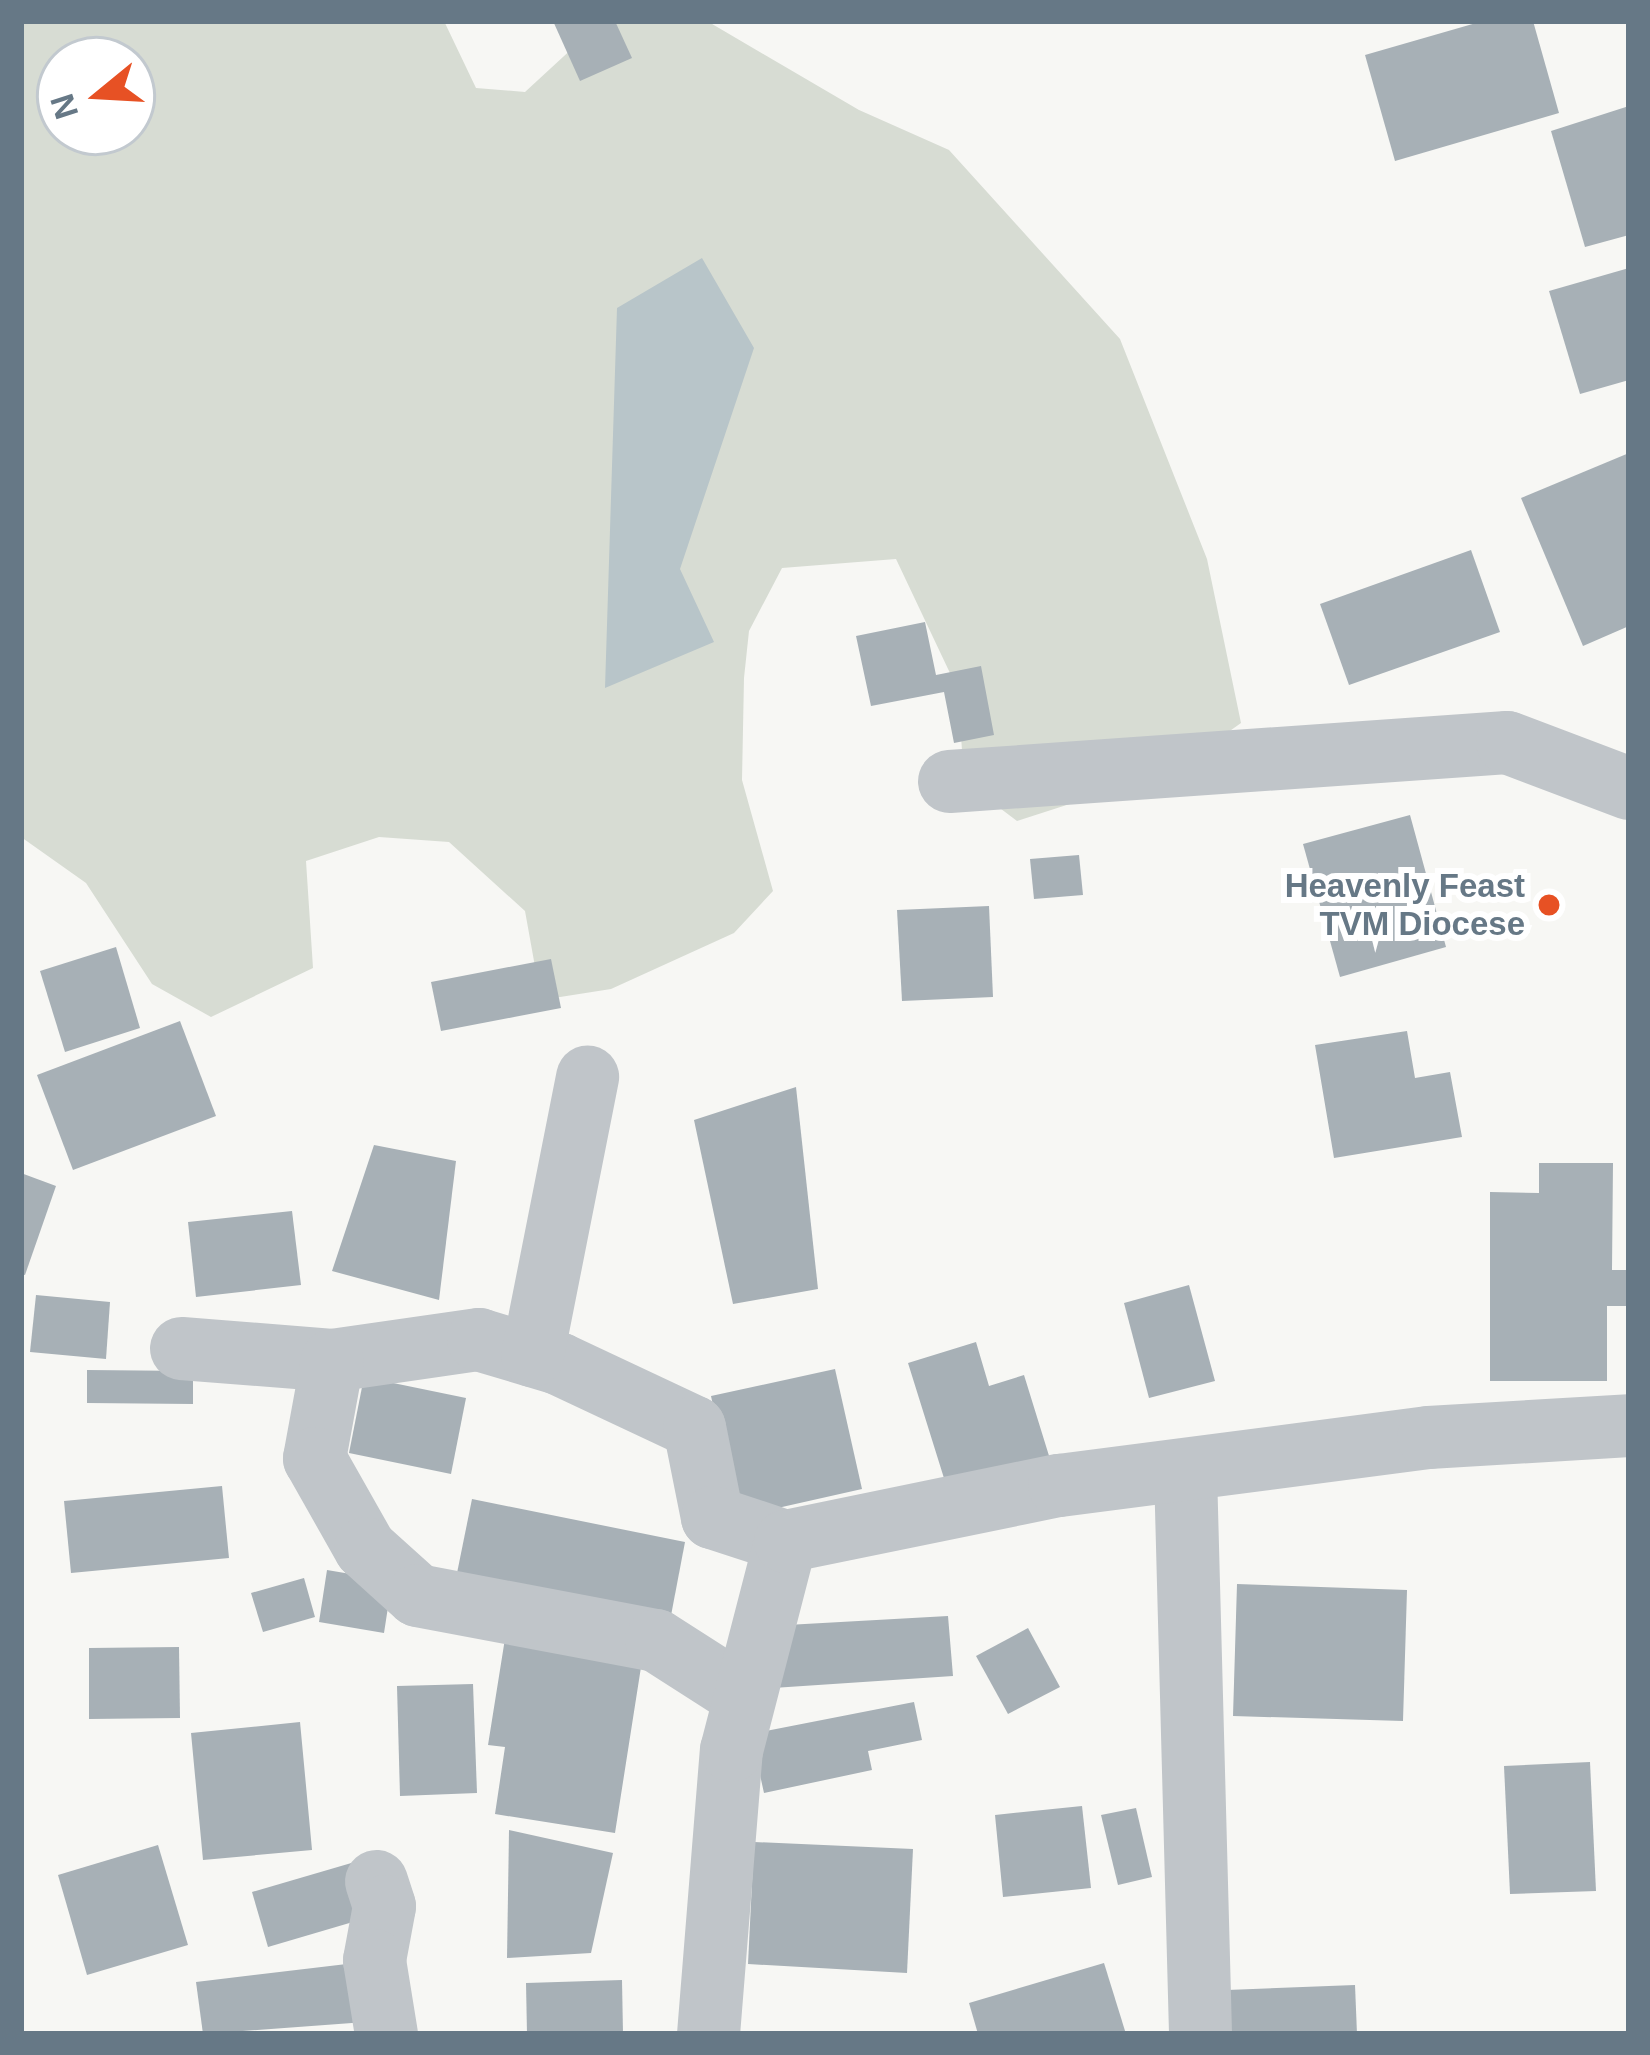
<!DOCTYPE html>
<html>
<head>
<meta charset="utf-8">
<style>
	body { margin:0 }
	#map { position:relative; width:1650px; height:2055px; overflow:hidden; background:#f7f7f4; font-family:Arial,sans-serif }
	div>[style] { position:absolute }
	.green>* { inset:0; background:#d7dcd3 }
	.water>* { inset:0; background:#b8c5c9 }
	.building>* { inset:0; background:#a7b0b6 }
	.minor>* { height:63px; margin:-31.5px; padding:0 31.5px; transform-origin:31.5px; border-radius:31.5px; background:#c0c5c9 }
	.dots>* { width:33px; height:33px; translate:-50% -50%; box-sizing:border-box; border:6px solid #fff; border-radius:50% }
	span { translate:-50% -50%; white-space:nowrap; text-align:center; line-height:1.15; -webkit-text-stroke:12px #fff; paint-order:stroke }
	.poi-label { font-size:33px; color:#667886; font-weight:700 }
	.right { translate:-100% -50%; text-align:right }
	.frame { position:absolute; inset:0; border:24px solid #667886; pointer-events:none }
	.north { position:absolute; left:36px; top:36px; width:120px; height:120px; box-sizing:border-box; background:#fff; border:3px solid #c2c9cf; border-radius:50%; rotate:252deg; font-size:33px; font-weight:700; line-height:48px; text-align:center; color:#667886 }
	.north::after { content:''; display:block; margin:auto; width:42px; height:54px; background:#e75124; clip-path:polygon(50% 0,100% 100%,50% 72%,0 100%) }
</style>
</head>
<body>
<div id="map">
	<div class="green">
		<div style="clip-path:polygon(evenodd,21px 21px,444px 21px,476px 88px,525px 92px,602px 21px,707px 21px,859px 110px,949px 150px,1120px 339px,1207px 559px,1241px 723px,1175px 770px,1017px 821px,964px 781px,958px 690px,896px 559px,782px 568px,749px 631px,744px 678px,742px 780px,773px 891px,734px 933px,611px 989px,541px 1000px,525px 911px,449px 842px,379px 837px,306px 861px,313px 968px,211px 1017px,152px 984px,86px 883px,21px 837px,21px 21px,60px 60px,132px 60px,132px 132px,60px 132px,60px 60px)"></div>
	</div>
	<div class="water">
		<div style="clip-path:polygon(702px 258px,754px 348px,680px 569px,714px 642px,605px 688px,617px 308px)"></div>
	</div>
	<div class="building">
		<div style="clip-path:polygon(553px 21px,615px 21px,632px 58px,580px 81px)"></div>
		<div style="clip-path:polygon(1483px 21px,1533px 21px,1559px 113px,1395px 161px,1365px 55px)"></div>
		<div style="clip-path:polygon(1629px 106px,1629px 235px,1585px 247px,1551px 131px)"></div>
		<div style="clip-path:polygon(1629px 268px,1629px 380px,1580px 394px,1549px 291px)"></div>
		<div style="clip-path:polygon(1629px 453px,1629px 626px,1583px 646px,1521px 498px)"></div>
		<div style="clip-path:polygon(1471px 550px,1500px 632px,1349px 685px,1320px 604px)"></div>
		<div style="clip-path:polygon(925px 622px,936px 675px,981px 666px,994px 735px,954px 743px,944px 692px,871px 706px,856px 636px)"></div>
		<div style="clip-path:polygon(1410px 815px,1446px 947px,1340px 977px,1303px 844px)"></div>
		<div style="clip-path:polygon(1079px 855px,1083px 895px,1034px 899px,1030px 859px)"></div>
		<div style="clip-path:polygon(989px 906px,993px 997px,902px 1001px,897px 910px)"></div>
		<div style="clip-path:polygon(116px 947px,140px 1028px,65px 1052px,40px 971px)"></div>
		<div style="clip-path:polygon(551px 959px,561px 1008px,441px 1031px,431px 982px)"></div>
		<div style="clip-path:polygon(180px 1021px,216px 1116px,73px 1170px,37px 1075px)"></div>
		<div style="clip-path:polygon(1407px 1031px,1415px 1078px,1450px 1072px,1462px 1137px,1334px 1158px,1315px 1045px)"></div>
		<div style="clip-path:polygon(796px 1087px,818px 1289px,733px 1304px,694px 1120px)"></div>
		<div style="clip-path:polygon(374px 1145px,456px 1161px,439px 1300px,332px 1271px)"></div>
		<div style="clip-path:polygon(1539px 1163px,1613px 1163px,1612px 1270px,1629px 1270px,1629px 1306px,1607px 1306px,1607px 1381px,1490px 1381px,1490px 1192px,1539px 1193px)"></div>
		<div style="clip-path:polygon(21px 1173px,56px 1186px,25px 1275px,21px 1274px)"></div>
		<div style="clip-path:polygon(292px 1211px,301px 1285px,196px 1297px,188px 1222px)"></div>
		<div style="clip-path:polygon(1189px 1285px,1215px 1381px,1149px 1398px,1124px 1303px)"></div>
		<div style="clip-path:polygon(36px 1295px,110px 1302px,106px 1359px,30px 1352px)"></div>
		<div style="clip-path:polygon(976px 1342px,989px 1386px,1024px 1375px,1050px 1459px,948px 1491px,908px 1363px)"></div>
		<div style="clip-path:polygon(835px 1369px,862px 1489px,737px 1517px,711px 1396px)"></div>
		<div style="clip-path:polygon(87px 1370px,193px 1371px,193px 1404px,87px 1403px)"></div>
		<div style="clip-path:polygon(364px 1377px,466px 1398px,451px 1474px,349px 1453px)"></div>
		<div style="clip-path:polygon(222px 1486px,229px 1558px,71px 1573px,64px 1501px)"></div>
		<div style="clip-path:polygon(472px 1499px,685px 1542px,669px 1626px,455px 1583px)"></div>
		<div style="clip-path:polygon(327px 1570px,392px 1581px,384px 1633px,319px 1622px)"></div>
		<div style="clip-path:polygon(304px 1578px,315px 1617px,263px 1632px,251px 1593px)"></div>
		<div style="clip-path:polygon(1237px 1584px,1407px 1590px,1403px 1721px,1233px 1716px)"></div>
		<div style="clip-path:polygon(948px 1616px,953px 1676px,773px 1688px,769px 1626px)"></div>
		<div style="clip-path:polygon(507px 1626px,644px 1648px,615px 1833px,495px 1814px,505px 1747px,488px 1745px)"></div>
		<div style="clip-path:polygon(1028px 1628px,1060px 1687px,1008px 1714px,976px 1656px)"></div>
		<div style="clip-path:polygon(179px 1647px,180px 1718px,89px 1719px,89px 1648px)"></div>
		<div style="clip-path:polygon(473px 1684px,477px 1793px,400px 1796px,397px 1686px)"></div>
		<div style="clip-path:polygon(914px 1702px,922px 1740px,868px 1751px,872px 1770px,764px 1793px,751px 1734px)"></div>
		<div style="clip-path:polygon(300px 1722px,312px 1850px,203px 1860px,191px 1733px)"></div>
		<div style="clip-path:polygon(1590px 1762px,1596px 1891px,1510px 1894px,1504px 1766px)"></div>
		<div style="clip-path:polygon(1082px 1806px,1091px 1888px,1003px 1897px,995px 1815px)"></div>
		<div style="clip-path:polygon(1136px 1808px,1152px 1877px,1118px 1885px,1101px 1815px)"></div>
		<div style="clip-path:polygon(509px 1830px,613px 1853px,591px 1953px,507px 1958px)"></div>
		<div style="clip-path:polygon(754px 1842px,913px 1849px,907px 1973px,748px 1964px)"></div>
		<div style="clip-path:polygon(158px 1845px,188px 1945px,87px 1975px,58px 1875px)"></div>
		<div style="clip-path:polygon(365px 1859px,380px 1914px,268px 1947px,252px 1892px)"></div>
		<div style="clip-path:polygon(372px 1961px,379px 2021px,203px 2034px,196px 1982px)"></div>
		<div style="clip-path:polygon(1104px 1963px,1126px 2034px,978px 2034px,969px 2003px)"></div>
		<div style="clip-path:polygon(622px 1980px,623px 2034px,527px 2034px,526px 1983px)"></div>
		<div style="clip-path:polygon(1355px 1985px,1357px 2034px,1229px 2034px,1227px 1990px)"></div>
	</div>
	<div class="minor">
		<div style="left:949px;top:781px;width:559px;rotate:-4deg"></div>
		<div style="left:1507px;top:742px;width:130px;rotate:20.7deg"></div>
		<div style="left:181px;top:1348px;width:151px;rotate:4.5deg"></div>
		<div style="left:332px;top:1360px;width:148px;rotate:-8.2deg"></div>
		<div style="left:478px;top:1339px;width:84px;rotate:16.7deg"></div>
		<div style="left:558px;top:1363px;width:150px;rotate:25.2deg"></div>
		<div style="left:694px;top:1427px;width:92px;rotate:78.7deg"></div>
		<div style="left:712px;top:1517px;width:77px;rotate:18.2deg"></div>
		<div style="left:532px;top:1355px;width:284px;rotate:-78.8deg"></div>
		<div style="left:332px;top:1360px;width:100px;rotate:100.4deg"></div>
		<div style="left:314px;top:1458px;width:103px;rotate:60.5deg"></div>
		<div style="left:365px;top:1548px;width:70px;rotate:42.1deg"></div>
		<div style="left:417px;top:1595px;width:243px;rotate:10.7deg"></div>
		<div style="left:656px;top:1640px;width:102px;rotate:32.6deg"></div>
		<div style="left:1185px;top:1471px;width:563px;rotate:88.47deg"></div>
		<div style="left:376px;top:1881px;width:26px;rotate:72deg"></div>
		<div style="left:384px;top:1906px;width:55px;rotate:100.5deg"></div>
		<div style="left:374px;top:1960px;width:75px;rotate:80.8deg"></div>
		<div style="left:708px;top:2034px;width:285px;rotate:-85.4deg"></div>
		<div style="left:731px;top:1750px;width:216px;rotate:-75.5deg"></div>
		<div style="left:785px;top:1541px;width:280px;rotate:-11.6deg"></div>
		<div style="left:1059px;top:1485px;width:372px;rotate:-7.4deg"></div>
		<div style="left:1428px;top:1437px;width:201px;rotate:-3.4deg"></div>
	</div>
	<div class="dots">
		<div style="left:1549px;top:905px;background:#e75124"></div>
	</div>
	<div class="poi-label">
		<span class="right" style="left:1525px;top:905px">Heavenly Feast<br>TVM Diocese</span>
	</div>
	<div class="frame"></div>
	<div class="north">N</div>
</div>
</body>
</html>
